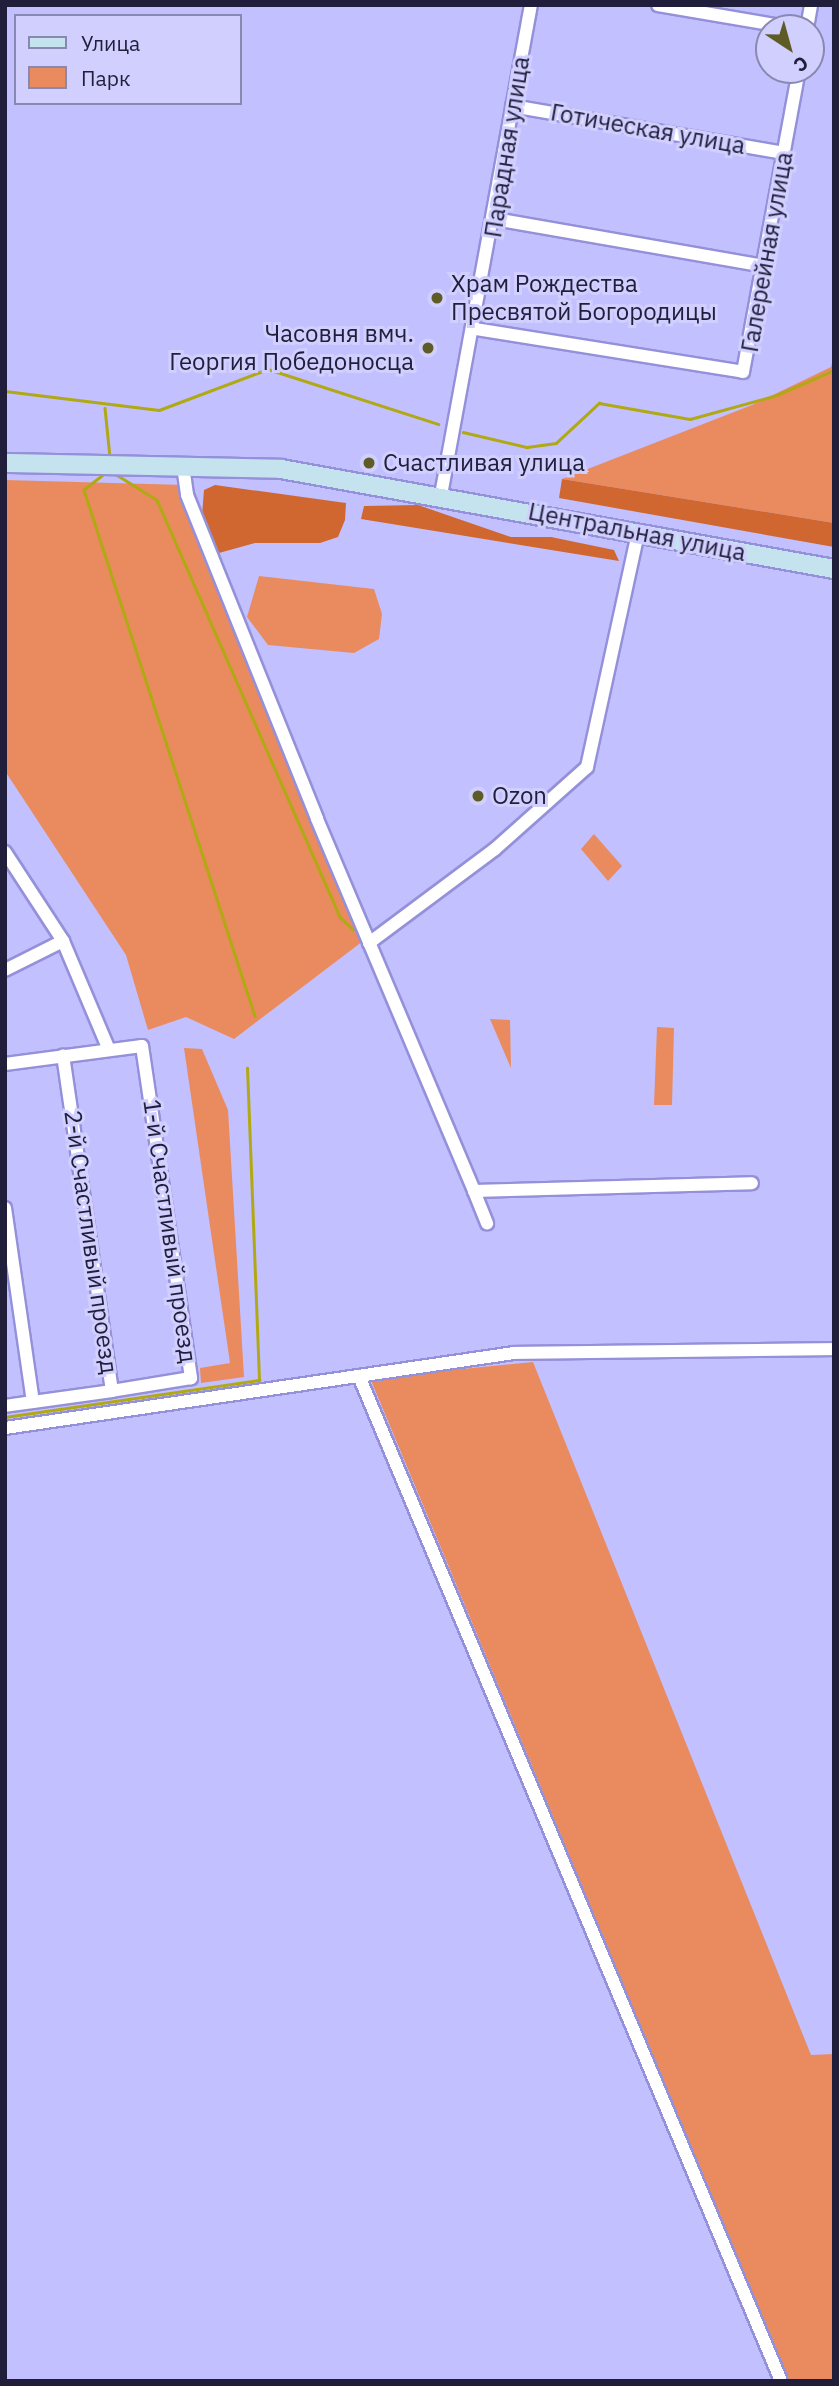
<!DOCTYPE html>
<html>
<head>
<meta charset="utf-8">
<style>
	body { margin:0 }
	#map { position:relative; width:839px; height:2386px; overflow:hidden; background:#c2c0fe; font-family:"IBM Plex Sans",sans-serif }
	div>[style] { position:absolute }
	.green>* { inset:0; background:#e98b5e }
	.forest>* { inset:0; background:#d06730 }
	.stream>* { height:2.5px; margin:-1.25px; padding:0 1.25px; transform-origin:1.25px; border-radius:1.25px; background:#b1a913 }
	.roads { filter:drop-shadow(2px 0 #9590da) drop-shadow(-2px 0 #9590da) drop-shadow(0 2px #9590da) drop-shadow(0 -2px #9590da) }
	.minor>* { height:12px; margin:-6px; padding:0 6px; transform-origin:6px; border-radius:6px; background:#fff }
	.secondary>* { height:18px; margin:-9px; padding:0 9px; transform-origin:9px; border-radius:9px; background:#c5e3ee }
	.dots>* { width:19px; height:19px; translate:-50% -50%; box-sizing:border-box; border:4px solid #d0cffe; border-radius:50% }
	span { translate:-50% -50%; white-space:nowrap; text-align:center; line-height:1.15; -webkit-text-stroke:6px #d0cffe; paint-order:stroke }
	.street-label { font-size:24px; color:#201e3b }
	.poi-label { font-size:24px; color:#201e3b }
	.left { translate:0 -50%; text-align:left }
	.right { translate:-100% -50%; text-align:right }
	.frame { position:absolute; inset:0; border:7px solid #201e3b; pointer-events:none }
	.legend { position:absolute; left:14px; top:14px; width:228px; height:91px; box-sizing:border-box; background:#d0cffe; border:2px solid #8a88b0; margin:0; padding:9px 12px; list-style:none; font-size:21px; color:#201e3b }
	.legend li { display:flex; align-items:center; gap:14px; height:35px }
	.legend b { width:35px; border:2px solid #8a88b0 }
	.north { position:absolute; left:755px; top:14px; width:70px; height:70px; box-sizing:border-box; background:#d0cffe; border:2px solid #8a88b0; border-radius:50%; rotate:144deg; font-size:19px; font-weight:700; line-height:28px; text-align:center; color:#201e3b }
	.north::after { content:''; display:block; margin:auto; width:24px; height:32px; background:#5e5b27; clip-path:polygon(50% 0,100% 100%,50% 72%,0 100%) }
</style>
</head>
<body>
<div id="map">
	<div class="green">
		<div style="clip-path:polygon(834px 356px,834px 523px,562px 479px,752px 405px,831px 367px)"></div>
		<div style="clip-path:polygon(5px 480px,185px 485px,367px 938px,234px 1039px,186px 1017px,148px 1030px,126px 955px,5px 771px)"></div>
		<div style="clip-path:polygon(259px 576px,374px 589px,382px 614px,379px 639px,354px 653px,268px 645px,247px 617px)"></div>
		<div style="clip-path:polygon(594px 834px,622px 866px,608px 881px,581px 849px)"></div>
		<div style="clip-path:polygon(490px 1019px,510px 1020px,511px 1068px)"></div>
		<div style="clip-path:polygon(657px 1027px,674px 1028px,672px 1105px,654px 1105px)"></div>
		<div style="clip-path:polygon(184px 1048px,202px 1049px,228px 1110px,244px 1377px,201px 1383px,200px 1368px,230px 1363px)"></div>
		<div style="clip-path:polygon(533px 1362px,811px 2055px,834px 2054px,834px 2381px,789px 2381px,370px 1378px)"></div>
	</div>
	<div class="forest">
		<div style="clip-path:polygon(562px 479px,834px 523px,834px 547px,559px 498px)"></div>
		<div style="clip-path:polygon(215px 485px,346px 503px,345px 520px,338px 537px,320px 543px,255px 543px,219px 553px,202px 515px,204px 490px)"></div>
		<div style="clip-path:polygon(418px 505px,511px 537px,551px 537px,614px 550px,619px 561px,361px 519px,364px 506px)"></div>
	</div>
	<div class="stream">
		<div style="left:5px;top:391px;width:155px;rotate:7deg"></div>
		<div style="left:159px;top:410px;width:116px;rotate:-20.6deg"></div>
		<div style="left:268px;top:369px;width:179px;rotate:17.9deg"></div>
		<div style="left:105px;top:408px;width:49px;rotate:84.2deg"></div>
		<div style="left:463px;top:432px;width:66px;rotate:13.2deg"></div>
		<div style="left:527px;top:447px;width:29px;rotate:-8deg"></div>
		<div style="left:556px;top:443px;width:59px;rotate:-42.9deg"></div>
		<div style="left:599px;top:403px;width:92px;rotate:10deg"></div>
		<div style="left:690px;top:419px;width:90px;rotate:-15.4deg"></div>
		<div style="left:777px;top:395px;width:62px;rotate:-23.7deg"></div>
		<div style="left:107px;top:472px;width:29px;rotate:142deg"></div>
		<div style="left:84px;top:490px;width:553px;rotate:71.99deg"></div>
		<div style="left:114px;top:473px;width:51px;rotate:32.1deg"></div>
		<div style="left:157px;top:500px;width:455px;rotate:66.3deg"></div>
		<div style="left:340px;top:917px;width:18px;rotate:43deg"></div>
		<div style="left:5px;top:1417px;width:257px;rotate:-8.3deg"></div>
		<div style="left:259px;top:1380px;width:312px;rotate:-92.2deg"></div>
	</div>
	<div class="roads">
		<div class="minor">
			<div style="left:658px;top:5px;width:136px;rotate:9.7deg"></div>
			<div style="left:807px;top:28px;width:23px;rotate:-80deg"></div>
			<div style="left:512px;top:106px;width:276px;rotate:9.8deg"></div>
			<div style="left:495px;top:219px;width:274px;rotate:9.9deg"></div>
			<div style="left:476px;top:329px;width:270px;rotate:9.1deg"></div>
			<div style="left:743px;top:372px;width:307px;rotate:-79.5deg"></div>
			<div style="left:183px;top:466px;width:29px;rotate:82deg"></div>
			<div style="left:187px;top:495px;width:349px;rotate:68.1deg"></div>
			<div style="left:317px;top:819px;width:404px;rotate:67.1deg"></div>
			<div style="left:474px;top:1191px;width:278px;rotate:-1.6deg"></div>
			<div style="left:441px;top:495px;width:498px;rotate:-79.6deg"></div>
			<div style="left:5px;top:852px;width:106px;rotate:56.9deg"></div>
			<div style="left:63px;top:941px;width:118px;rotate:67.1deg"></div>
			<div style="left:369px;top:943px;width:157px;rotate:-36.7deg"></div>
			<div style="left:495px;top:849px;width:123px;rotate:-41.7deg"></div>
			<div style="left:587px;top:767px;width:239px;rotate:-77.7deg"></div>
			<div style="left:5px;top:970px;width:65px;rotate:-26.6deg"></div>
			<div style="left:5px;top:1064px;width:138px;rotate:-7.5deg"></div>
			<div style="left:142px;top:1046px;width:336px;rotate:81.6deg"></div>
			<div style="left:191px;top:1378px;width:80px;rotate:170.7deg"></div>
			<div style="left:474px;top:1191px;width:35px;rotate:68deg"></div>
			<div style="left:5px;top:1208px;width:196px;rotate:81.8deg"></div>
			<div style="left:33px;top:1402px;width:28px;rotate:172deg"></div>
			<div style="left:359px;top:1376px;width:1090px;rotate:67.22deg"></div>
			<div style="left:33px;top:1402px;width:80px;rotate:-7.9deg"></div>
			<div style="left:112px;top:1391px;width:339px;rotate:-98.3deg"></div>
			<div style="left:5px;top:1428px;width:514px;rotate:-8.38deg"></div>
			<div style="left:514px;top:1353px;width:320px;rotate:-0.7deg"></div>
		</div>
		<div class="secondary">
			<div style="left:5px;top:463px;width:276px;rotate:1.2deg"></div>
			<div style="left:281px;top:469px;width:562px;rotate:10.25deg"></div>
		</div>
	</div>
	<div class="dots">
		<div style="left:437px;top:298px;background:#5e5b27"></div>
		<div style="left:428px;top:348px;background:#5e5b27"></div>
		<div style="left:369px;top:463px;background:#5e5b27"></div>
		<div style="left:478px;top:796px;background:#5e5b27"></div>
	</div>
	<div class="street-label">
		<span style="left:648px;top:129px;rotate:10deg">Готическая улица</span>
		<span style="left:507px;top:147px;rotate:-81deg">Парадная улица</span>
		<span style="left:767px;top:252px;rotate:-80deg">Галерейная улица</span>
		<span style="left:637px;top:532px;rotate:11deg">Центральная улица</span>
		<span style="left:170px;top:1231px;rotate:82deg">1-й Счастливый проезд</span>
		<span style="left:91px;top:1242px;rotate:82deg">2-й Счастливый проезд</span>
	</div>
	<div class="poi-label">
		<span class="left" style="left:451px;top:298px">Храм Рождества<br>Пресвятой Богородицы</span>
		<span class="right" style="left:414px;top:348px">Часовня вмч.<br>Георгия Победоносца</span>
		<span class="left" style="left:383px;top:463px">Счастливая улица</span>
		<span class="left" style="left:492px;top:796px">Ozon</span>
	</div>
	<div class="frame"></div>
	<ul class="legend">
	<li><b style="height:9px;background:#c5e3ee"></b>Улица</li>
	<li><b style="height:19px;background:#e98b5e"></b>Парк</li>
	</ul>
	<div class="north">С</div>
</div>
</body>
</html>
